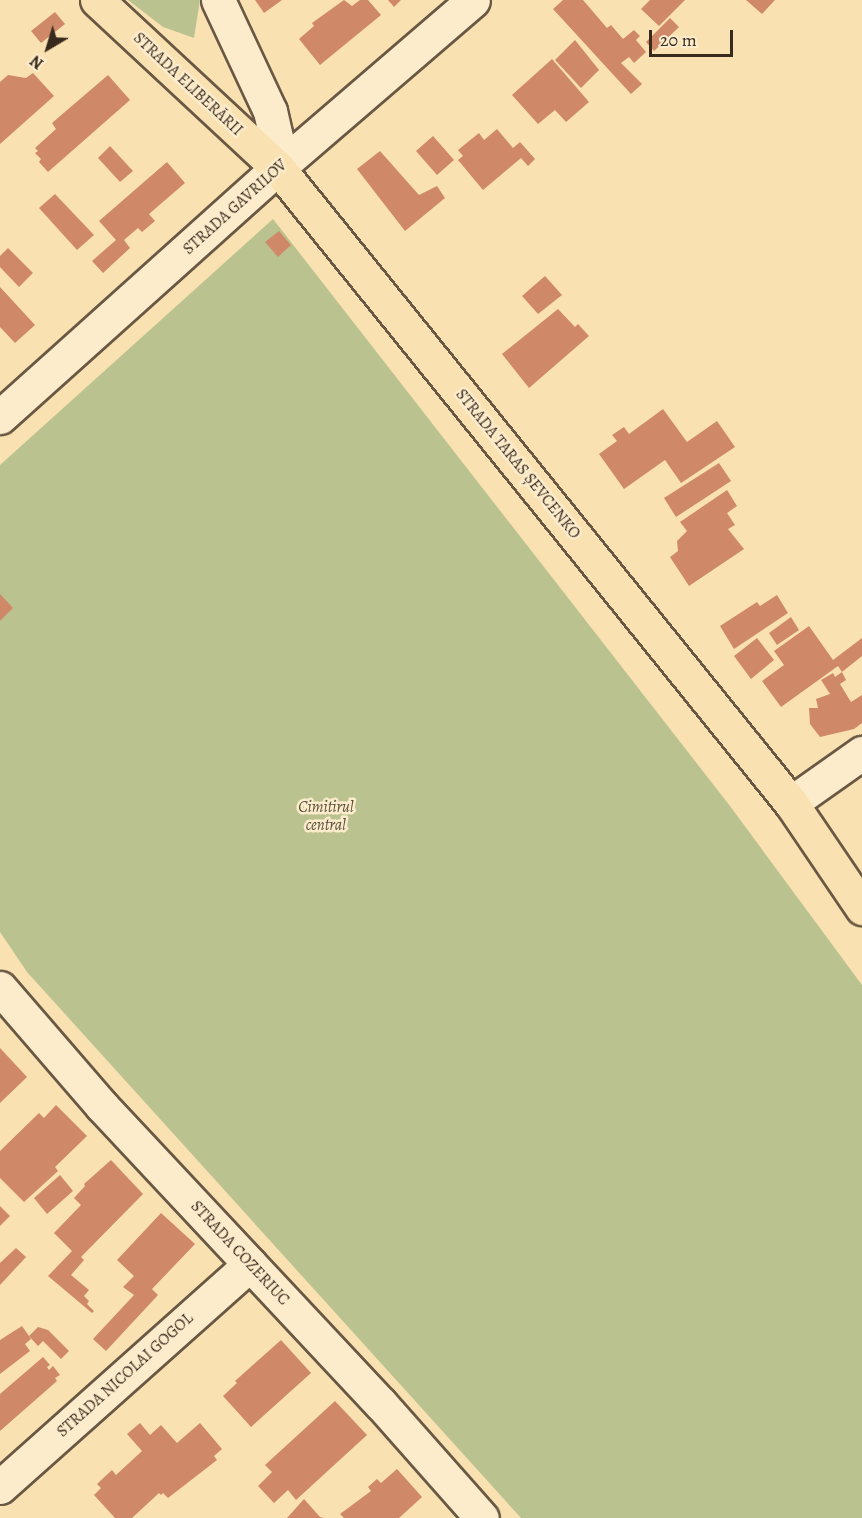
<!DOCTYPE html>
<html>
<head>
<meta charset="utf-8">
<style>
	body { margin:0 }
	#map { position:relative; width:862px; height:1518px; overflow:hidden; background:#fae1b1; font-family:Alegreya,serif }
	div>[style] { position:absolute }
	.green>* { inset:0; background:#bac38f }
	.building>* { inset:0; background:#cf8968 }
	.roads { filter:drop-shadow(2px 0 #695843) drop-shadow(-2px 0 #695843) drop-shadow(0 2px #695843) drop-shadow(0 -2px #695843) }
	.minor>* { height:33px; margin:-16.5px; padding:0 16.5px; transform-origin:16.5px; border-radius:16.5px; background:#fceccc }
	.major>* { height:33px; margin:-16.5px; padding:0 16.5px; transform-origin:16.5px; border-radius:16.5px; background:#fae1b1 }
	span { translate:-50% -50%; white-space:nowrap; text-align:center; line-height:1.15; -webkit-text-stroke:5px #fceccc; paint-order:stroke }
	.street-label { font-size:16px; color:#392a1e }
	.park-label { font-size:16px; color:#59503a; font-style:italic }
	.north { position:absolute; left:18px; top:18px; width:60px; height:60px; -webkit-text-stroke:4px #fceccc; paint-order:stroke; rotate:218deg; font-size:16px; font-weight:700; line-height:24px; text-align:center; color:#392a1e }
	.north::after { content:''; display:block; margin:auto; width:21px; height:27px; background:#392a1e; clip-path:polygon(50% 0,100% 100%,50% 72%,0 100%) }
	.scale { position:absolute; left:649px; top:30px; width:84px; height:27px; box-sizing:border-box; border:3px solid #392a1e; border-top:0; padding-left:8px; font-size:18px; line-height:21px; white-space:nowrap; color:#392a1e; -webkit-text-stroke:4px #fceccc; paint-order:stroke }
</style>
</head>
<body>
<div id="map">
	<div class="green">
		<div style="clip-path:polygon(128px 0,200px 0,194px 38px,163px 27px)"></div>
		<div style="clip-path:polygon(273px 219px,730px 806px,862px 985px,862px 1518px,521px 1518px,27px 972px,0 932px,0 465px)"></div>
	</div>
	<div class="building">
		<div style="clip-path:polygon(255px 0,282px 0,264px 13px)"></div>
		<div style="clip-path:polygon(344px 0,352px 6px,360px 0,368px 0,381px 15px,320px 65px,299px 39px,314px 26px,312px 23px)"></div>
		<div style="clip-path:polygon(388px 0,401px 0,394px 7px)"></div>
		<div style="clip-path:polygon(563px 0,583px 0,607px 28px,611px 25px,623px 39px,634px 30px,640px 36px,636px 40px,646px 52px,634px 63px,629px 57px,621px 63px,642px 84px,631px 94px,553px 9px)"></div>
		<div style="clip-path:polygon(650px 0,685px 0,659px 26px,641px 9px)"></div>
		<div style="clip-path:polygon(746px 0,775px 0,762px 14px)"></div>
		<div style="clip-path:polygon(55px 12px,65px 24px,41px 43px,31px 31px)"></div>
		<div style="clip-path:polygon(670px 18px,679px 27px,654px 51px,646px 42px)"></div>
		<div style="clip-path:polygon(575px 40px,599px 70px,581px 88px,555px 60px)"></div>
		<div style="clip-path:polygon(552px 59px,589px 102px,566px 122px,555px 110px,538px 124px,512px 95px)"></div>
		<div style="clip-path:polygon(33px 73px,54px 96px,0 144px,0 82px,8px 75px,26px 78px)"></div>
		<div style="clip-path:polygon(108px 75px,130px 100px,48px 172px,39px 162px,41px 159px,35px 153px,38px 151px,35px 148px,56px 129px,52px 123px)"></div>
		<div style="clip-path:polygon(497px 129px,513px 148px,520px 142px,535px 159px,528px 166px,521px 158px,483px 190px,458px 160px,463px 156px,458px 150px,479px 133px,484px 140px)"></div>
		<div style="clip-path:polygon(433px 136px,454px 160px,437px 175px,416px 151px)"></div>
		<div style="clip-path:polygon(110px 146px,133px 171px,120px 182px,98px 158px)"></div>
		<div style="clip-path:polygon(380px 151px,419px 195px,437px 186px,445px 198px,405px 231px,357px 169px)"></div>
		<div style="clip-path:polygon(167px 162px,185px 183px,149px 214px,155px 221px,142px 232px,138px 228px,124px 240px,130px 248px,103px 273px,92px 261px,116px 240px,99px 221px)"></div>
		<div style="clip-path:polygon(55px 194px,94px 235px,77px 250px,39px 208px)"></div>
		<div style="clip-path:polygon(279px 231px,291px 245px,278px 257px,265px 242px)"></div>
		<div style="clip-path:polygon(8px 248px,33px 273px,19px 287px,0 267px,0 256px)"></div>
		<div style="clip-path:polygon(545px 276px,562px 295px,538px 314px,522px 296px)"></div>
		<div style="clip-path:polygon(0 287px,35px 325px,15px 343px,0 327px)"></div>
		<div style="clip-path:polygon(558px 309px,575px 327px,578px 324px,589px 336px,529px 388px,502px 354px)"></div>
		<div style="clip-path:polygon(663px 409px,687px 442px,717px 421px,735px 447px,681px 483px,665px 460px,624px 489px,599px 454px,617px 441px,612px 435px,624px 427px,629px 434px)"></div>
		<div style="clip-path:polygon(719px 463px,731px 481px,676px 517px,664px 498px)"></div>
		<div style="clip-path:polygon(727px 490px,737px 506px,727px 513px,735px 525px,728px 529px,744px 549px,689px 586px,670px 557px,678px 551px,677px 541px,687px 531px,680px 522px)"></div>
		<div style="clip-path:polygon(0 594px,13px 608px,0 621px)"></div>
		<div style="clip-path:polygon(777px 595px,788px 613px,734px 649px,720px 626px,757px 602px,760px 606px)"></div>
		<div style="clip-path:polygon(791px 617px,799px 630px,777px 645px,769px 633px)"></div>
		<div style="clip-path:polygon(809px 626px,833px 660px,862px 638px,862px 656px,842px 672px,838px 666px,781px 707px,762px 681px,784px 665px,774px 651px)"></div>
		<div style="clip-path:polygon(757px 638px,774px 660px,751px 679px,734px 656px)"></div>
		<div style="clip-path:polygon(842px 672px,846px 680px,840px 684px,851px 702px,862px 695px,862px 723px,854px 729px,820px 737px,810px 724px,809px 708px,818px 708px,816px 699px,830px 694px,821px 680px,833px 673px,835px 677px)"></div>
		<div style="clip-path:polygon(0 1048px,27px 1077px,0 1103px)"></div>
		<div style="clip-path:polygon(56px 1105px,87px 1136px,55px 1167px,58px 1171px,24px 1202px,0 1178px,0 1151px,39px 1113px,44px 1118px)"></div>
		<div style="clip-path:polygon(111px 1160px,143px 1194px,81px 1257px,84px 1260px,71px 1275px,89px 1290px,84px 1296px,89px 1301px,87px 1304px,94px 1311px,92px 1313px,48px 1276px,72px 1251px,54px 1233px,81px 1205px,74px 1198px,85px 1186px,84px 1184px)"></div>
		<div style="clip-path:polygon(60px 1175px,73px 1191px,47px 1214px,34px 1198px)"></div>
		<div style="clip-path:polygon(0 1206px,10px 1216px,0 1226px)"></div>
		<div style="clip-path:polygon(161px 1213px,195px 1244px,152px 1289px,158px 1295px,106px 1351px,93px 1339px,134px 1295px,123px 1287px,134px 1276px,117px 1260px)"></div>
		<div style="clip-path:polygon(16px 1248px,26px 1257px,0 1285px,0 1263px)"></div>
		<div style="clip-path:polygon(22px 1326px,31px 1339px,25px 1344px,30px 1351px,0 1374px,0 1340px)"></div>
		<div style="clip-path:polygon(38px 1327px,48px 1330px,69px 1351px,61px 1359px,43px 1341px,38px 1346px,29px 1336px)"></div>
		<div style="clip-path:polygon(281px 1340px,311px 1373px,251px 1427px,223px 1396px,237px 1383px,235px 1381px)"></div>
		<div style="clip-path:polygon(43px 1357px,50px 1365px,47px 1367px,49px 1370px,53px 1366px,60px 1375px,55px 1378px,57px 1381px,0 1431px,0 1394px)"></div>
		<div style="clip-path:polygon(335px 1401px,367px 1435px,296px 1500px,288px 1490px,274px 1503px,258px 1486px,272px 1472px,265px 1465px)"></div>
		<div style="clip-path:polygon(140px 1423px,150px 1435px,161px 1425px,177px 1443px,200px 1423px,222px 1449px,214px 1456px,217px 1460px,168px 1498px,163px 1493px,161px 1495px,159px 1493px,132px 1518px,115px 1518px,94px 1495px,101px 1488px,97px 1484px,112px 1470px,116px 1475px,142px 1451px,127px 1434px)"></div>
		<div style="clip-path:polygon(397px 1469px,422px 1497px,399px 1518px,344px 1518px,340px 1514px,371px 1491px,368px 1487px,377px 1479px,381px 1483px)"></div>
		<div style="clip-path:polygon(304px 1499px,320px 1517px,324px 1518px,287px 1518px)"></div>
	</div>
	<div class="roads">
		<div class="minor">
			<div style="left:218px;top:0;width:123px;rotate:64.9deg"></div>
			<div style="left:270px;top:111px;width:28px;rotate:77deg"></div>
			<div style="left:276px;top:138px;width:30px;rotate:86deg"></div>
			<div style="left:0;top:417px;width:373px;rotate:-41.9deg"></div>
			<div style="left:278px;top:168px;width:257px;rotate:-40.7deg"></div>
			<div style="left:791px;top:803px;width:87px;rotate:-35.2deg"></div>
			<div style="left:0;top:988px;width:155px;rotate:49.2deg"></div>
			<div style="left:101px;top:1105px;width:410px;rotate:46.9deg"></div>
			<div style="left:381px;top:1404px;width:152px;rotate:48.5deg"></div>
			<div style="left:0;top:1487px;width:335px;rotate:-41.7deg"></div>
		</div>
		<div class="major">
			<div style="left:97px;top:0;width:247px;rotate:42.9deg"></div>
			<div style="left:278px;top:168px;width:816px;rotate:51.07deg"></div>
			<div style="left:791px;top:803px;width:127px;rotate:55.9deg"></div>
		</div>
	</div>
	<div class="street-label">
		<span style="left:188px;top:84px;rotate:43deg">STRADA ELIBERĂRII</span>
		<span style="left:235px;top:207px;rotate:-42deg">STRADA GAVRILOV</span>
		<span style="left:518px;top:464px;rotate:51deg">STRADA TARAS ȘEVCENKO</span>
		<span style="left:240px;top:1253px;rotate:47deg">STRADA COZERIUC</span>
		<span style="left:125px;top:1375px;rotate:-42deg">STRADA NICOLAI GOGOL</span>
	</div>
	<div class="park-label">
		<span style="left:326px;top:816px">Cimitirul<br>central</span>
	</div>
	<div class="north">N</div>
	<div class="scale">20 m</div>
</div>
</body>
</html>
